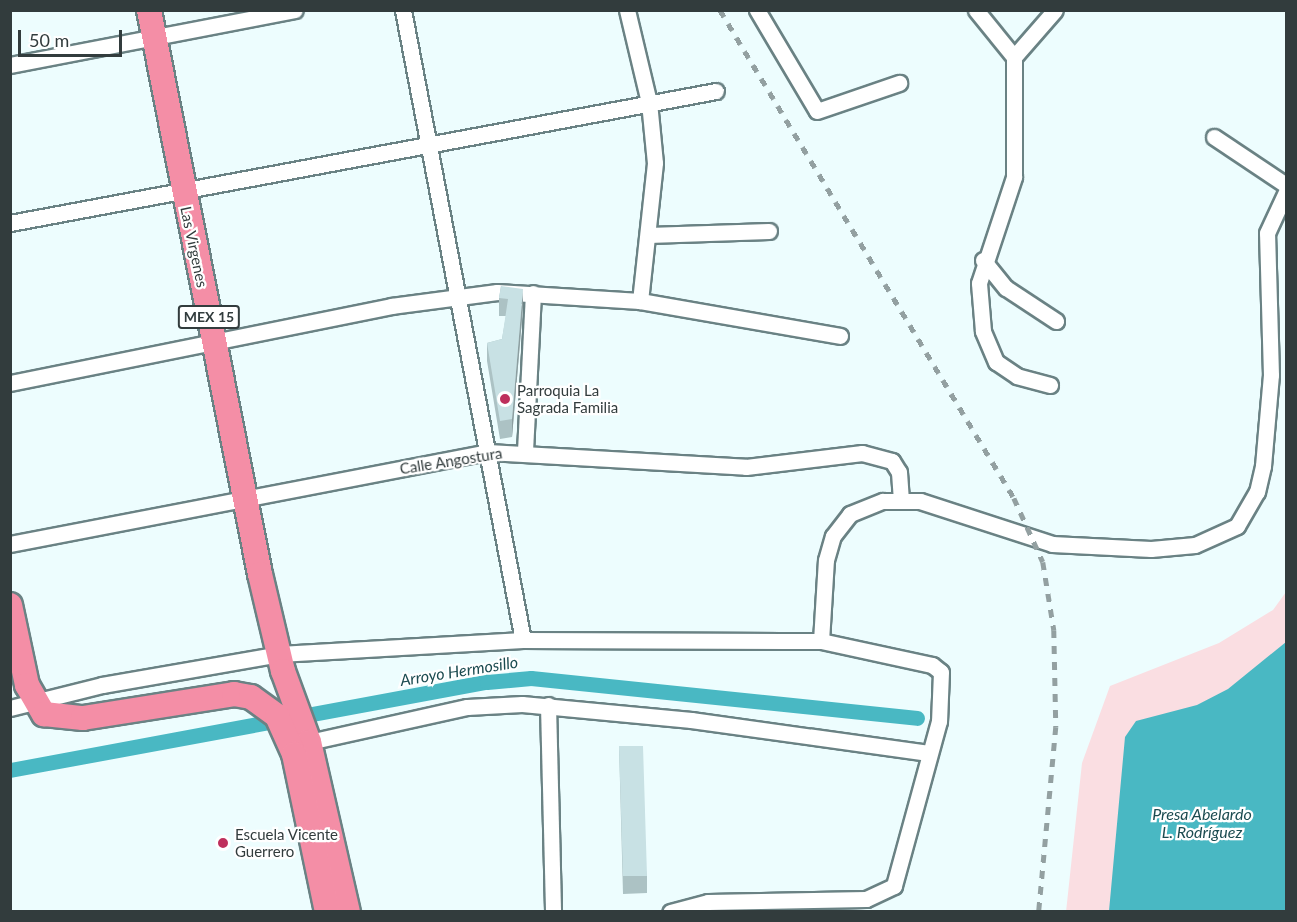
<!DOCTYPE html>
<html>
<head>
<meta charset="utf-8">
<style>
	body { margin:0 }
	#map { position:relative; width:1297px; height:922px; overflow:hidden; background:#edfdfe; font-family:Lato,sans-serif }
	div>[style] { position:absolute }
	.green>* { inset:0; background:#fadee2 }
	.water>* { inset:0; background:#49b8c3 }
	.canal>* { height:15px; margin:-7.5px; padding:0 7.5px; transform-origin:7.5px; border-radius:7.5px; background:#49b8c3 }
	.roads { filter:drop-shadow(2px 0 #6a8284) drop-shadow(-2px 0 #6a8284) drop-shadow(0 2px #6a8284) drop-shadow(0 -2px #6a8284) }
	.minor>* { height:15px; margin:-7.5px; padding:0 7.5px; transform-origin:7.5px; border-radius:7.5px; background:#fff }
	.trunk>* { height:24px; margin:-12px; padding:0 12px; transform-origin:12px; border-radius:12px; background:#f48ea6 }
	.rail>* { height:4.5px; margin-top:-2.25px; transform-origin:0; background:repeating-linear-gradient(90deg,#93a0a1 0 8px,transparent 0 16px) }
	.wall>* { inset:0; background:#acc2c4 }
	.shaded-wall>* { inset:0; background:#8c9ea0 }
	.building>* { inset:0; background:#c8e1e4 }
	.dots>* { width:16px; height:16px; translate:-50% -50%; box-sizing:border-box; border:3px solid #fff; border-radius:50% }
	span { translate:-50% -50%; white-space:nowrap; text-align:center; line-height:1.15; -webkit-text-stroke:4.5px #fff; paint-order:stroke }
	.shield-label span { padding:2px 4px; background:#fff; border:2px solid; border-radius:4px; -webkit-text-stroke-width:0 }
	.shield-label { font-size:14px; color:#323c3d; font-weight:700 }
	.street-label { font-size:15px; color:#323c3d }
	.poi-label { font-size:15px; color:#323c3d }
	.left { translate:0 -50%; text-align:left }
	.water-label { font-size:16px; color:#1b4b50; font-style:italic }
	.frame { position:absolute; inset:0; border:12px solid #323c3d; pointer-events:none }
	.scale { position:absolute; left:18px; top:30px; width:104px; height:27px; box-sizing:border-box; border:3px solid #323c3d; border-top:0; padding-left:8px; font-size:18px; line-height:21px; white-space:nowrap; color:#323c3d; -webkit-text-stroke:4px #fff; paint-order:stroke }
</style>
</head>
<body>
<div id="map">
	<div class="green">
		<div style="clip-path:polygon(1286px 592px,1286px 911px,1066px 912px,1082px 763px,1110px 686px,1219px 643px,1273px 610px)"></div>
	</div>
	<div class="water">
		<div style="clip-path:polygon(1286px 642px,1286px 911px,1109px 911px,1125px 737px,1136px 721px,1197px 705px,1228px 689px)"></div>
	</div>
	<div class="canal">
		<div style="left:10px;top:770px;width:485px;rotate:-10.5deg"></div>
		<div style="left:487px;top:682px;width:44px;rotate:-5.2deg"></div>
		<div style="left:531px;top:678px;width:388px;rotate:5.9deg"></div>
	</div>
	<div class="roads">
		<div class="minor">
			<div style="left:403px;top:10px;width:641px;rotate:79.22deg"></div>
			<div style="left:627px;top:10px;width:95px;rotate:76.6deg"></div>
			<div style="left:649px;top:102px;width:61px;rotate:84.4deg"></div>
			<div style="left:655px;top:163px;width:139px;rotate:96.2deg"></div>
			<div style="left:757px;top:10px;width:117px;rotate:59.3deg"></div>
			<div style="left:817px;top:111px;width:87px;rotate:-18.9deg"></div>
			<div style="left:976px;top:10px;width:60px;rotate:51deg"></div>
			<div style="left:10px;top:65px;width:290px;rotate:-10.9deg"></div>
			<div style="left:1214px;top:137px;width:87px;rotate:33.7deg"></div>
			<div style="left:10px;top:223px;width:718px;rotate:-10.59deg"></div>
			<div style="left:648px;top:235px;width:121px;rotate:-1.9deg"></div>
			<div style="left:983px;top:260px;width:36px;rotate:51deg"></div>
			<div style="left:1006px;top:288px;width:60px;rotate:33.4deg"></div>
			<div style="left:10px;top:383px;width:389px;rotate:-11.4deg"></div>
			<div style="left:391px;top:306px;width:107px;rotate:-7.5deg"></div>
			<div style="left:497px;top:292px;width:143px;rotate:3.6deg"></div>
			<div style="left:640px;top:301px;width:203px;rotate:9.9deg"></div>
			<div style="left:1050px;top:385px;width:34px;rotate:-165deg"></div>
			<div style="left:1017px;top:376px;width:25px;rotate:-146deg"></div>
			<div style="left:996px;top:362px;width:34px;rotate:-113deg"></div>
			<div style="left:983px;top:331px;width:48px;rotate:-94.8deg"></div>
			<div style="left:979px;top:283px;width:112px;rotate:-71.7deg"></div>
			<div style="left:1014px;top:177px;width:120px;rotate:-90deg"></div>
			<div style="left:1014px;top:57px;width:62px;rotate:-48.9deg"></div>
			<div style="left:525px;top:451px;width:158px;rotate:-87.1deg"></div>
			<div style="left:10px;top:544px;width:487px;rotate:-10.9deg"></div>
			<div style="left:488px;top:452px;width:258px;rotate:3.3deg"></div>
			<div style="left:746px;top:467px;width:117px;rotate:-6.9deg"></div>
			<div style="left:862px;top:453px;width:31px;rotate:15deg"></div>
			<div style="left:892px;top:461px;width:13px;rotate:58deg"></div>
			<div style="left:899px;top:472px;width:27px;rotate:86deg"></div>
			<div style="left:821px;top:641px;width:81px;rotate:-86.5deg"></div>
			<div style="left:826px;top:560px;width:25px;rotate:-74deg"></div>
			<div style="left:833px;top:536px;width:28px;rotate:-52deg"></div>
			<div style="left:850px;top:514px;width:35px;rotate:-22deg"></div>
			<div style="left:883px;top:501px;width:37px"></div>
			<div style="left:920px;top:501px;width:139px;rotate:18deg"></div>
			<div style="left:1052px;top:544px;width:99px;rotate:2.9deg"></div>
			<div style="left:1151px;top:549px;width:44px;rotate:-5.2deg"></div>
			<div style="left:1195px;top:545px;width:46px;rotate:-24.3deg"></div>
			<div style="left:1237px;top:526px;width:39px;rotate:-60deg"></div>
			<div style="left:1257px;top:492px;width:27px;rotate:-77deg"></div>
			<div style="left:1263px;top:466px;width:91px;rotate:-85deg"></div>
			<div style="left:1271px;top:375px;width:142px;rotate:-91.6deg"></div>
			<div style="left:1267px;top:233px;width:45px;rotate:-65.1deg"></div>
			<div style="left:548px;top:705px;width:207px;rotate:88.6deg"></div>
			<div style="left:10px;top:708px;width:95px;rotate:-14deg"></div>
			<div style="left:102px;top:685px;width:180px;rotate:-9.9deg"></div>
			<div style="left:279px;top:654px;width:244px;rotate:-3.3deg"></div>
			<div style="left:523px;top:640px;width:298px;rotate:0.2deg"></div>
			<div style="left:821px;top:641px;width:114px;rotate:12.2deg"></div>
			<div style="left:932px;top:665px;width:11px;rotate:38deg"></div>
			<div style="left:941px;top:672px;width:49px;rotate:92.3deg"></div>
			<div style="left:939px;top:721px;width:171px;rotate:105.3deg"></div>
			<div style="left:894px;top:886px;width:31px;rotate:155deg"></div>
			<div style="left:866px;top:899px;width:158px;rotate:178.9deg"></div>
			<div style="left:708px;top:902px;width:39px;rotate:165deg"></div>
			<div style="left:309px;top:742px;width:162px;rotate:-12.5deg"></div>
			<div style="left:467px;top:707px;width:55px;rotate:-3.1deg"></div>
			<div style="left:522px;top:704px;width:170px;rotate:5.4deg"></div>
			<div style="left:691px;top:720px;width:240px;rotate:7.9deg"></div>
		</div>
		<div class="trunk">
			<div style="left:149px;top:10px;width:575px;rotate:78.87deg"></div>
			<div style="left:260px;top:574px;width:100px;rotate:76.7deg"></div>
			<div style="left:283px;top:671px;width:76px;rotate:69.9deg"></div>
			<div style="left:309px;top:742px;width:174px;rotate:77.1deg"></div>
			<div style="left:10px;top:605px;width:82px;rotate:78deg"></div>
			<div style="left:27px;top:685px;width:34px;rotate:60deg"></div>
			<div style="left:44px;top:714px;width:39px;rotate:6deg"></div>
			<div style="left:83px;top:718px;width:153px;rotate:-9deg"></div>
			<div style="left:234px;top:694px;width:17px;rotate:10deg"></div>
			<div style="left:251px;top:697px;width:32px;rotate:36deg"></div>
			<div style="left:277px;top:716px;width:42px;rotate:65.9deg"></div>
			<div style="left:294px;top:754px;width:161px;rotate:78.2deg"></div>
		</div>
	</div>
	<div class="rail">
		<div style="left:720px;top:10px;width:570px;rotate:58.93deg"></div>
		<div style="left:1014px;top:498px;width:70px;rotate:65.6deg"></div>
		<div style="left:1043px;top:562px;width:69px;rotate:80.8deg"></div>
		<div style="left:1054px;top:630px;width:97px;rotate:88.8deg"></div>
		<div style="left:1056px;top:727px;width:186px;rotate:95.3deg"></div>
	</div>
	<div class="wall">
		<div style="clip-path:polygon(501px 286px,523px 307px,512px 437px,500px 439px,487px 361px,487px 343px,502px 339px,506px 316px,499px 316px,499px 298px)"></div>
		<div style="clip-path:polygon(619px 746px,647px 876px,647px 893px,623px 894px)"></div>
	</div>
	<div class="shaded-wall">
		<div style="clip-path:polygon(523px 289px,523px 307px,512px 437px,512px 419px)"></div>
	</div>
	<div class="building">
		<div style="clip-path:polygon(501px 286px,523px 289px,512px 419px,500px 421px,487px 343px,502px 339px,508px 299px,499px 298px)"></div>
		<div style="clip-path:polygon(619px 746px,643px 746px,647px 876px,623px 876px)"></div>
	</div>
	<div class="dots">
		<div style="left:505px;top:399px;background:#be2f5c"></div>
		<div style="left:223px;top:843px;background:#be2f5c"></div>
	</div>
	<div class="shield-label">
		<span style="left:209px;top:317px">MEX 15</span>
	</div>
	<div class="street-label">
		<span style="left:194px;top:247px;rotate:78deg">Las Virgenes</span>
		<span style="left:451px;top:461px;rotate:-9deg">Calle Angostura</span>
	</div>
	<div class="poi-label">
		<span class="left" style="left:517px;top:399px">Parroquia La<br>Sagrada Familia</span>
		<span class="left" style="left:235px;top:843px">Escuela Vicente<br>Guerrero</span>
	</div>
	<div class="water-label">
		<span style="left:459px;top:671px;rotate:-9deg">Arroyo Hermosillo</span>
		<span style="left:1202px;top:823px">Presa Abelardo<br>L. Rodríguez</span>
	</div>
	<div class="frame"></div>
	<div class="scale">50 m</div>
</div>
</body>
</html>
